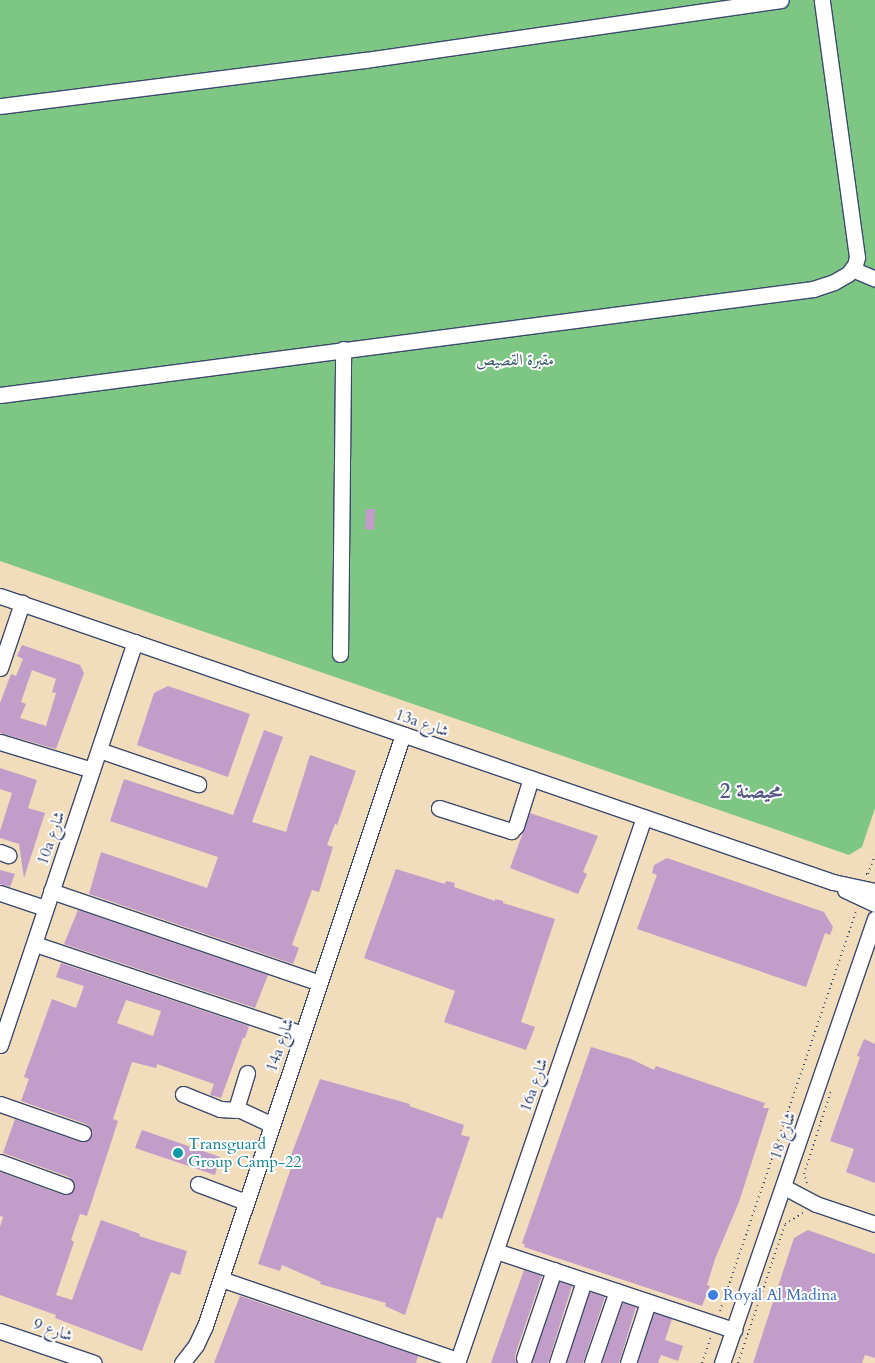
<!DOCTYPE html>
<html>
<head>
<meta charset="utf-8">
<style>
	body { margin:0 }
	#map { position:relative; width:875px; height:1363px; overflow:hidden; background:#f1dcbc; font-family:Cardo,Amiri,serif }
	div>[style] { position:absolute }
	.green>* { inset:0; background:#7dc684 }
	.building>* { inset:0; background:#c29dca }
	.path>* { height:2px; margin-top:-1px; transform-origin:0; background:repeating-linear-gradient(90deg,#3b496c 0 1px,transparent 0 5px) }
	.roads { filter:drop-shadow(1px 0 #3b496c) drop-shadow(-1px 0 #3b496c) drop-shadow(0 1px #3b496c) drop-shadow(0 -1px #3b496c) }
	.minor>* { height:15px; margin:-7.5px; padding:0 7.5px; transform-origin:7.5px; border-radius:7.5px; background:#fff }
	.dots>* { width:14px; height:14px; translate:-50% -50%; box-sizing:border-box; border:2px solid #fff; border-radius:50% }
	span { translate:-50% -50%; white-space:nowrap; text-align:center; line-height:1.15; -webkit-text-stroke:4px #fff; paint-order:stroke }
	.park-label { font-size:16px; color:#385c69 }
	.street-label { font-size:16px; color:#1b2f5e }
	.culture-label { font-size:16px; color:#0d838f }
	.left { translate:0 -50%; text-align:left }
	.shop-label { font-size:16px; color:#366cbe }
	.district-label { font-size:21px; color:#555684; font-weight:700 }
</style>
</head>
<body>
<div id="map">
	<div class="green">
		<div style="clip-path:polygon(0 0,875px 0,875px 808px,862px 847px,849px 855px,0 561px)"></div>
	</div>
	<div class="building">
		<div style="clip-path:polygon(366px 509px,375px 509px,374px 530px,365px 529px)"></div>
		<div style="clip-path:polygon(evenodd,22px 645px,80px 665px,84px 673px,56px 749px,0 733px,0 703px,11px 674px,16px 676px,23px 659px,17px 656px,22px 645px,32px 670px,56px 679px,52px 692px,56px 693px,46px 726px,20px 718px,26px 704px,21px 702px,32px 670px)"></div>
		<div style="clip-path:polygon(168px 686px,250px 714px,228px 777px,137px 745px,154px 693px)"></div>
		<div style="clip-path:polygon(264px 730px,283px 737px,252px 822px,286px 832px,310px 755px,356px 771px,337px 825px,335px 824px,327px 845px,333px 847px,319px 892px,312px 890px,292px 945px,299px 948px,293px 964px,89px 894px,101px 852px,207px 888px,218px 857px,110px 821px,124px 779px,233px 815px)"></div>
		<div style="clip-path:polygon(0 768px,37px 780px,28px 808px,45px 813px,24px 878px,19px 844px,0 838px,0 831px,12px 793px,0 789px)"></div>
		<div style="clip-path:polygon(530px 813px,598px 836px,583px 872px,587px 874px,578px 894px,510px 868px)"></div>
		<div style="clip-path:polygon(667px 858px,824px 912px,833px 927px,830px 935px,825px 933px,806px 987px,637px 929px,657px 875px,652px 873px,654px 865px)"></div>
		<div style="clip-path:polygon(396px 869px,445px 884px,446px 881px,455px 883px,454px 887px,495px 901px,495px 899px,503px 901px,503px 903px,555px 919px,521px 1022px,535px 1027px,526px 1050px,444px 1022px,455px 991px,364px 958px)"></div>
		<div style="clip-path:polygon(0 870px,15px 874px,10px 887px,0 884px)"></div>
		<div style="clip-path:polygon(78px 910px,268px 975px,255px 1008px,64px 944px)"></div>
		<div style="clip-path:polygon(evenodd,61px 963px,249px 1026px,245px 1038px,243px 1038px,221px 1098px,210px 1095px,214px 1084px,157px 1064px,156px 1068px,132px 1062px,113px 1119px,118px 1121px,87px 1216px,80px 1214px,71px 1240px,74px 1242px,56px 1295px,72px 1300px,101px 1220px,140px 1234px,139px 1236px,187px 1251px,180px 1275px,171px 1272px,142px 1351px,55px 1318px,56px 1315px,0 1295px,0 1227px,3px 1217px,0 1216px,0 1172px,63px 1195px,72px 1193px,75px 1185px,69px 1177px,3px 1153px,15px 1119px,80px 1142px,89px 1140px,92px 1136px,90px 1127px,86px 1124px,21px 1101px,29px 1079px,24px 1077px,52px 999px,76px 1008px,84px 986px,56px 977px,61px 963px,126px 1000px,161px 1011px,153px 1036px,117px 1023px,126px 1000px)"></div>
		<div style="clip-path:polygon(864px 1039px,875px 1044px,875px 1183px,846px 1172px,854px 1149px,830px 1141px,860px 1057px,857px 1056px)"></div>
		<div style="clip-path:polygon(591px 1047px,631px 1059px,654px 1070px,656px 1066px,765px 1103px,763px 1108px,769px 1108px,739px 1202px,715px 1259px,707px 1285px,710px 1286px,702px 1306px,524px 1247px,525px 1245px,522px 1243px)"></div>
		<div style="clip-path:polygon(320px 1079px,410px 1104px,409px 1106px,464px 1125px,461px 1135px,470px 1137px,442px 1219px,437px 1217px,405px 1315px,385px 1306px,386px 1303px,320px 1284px,321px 1282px,282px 1265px,280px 1271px,258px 1264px,291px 1168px,287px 1166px)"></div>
		<div style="clip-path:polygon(142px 1130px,220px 1157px,215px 1175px,135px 1148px)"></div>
		<div style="clip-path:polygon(808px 1230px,875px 1254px,875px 1358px,865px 1355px,862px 1363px,753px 1363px,794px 1238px)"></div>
		<div style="clip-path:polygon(524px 1270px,542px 1276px,515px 1355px,516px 1363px,491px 1363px)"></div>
		<div style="clip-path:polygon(560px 1282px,572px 1286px,548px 1363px,532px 1363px)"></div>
		<div style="clip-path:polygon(590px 1292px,605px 1297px,583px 1363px,567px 1363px)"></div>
		<div style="clip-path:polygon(240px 1296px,418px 1356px,416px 1363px,214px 1363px)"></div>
		<div style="clip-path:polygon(623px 1303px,636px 1307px,619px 1363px,602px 1363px)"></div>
		<div style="clip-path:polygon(654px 1313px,672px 1319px,665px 1340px,683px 1346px,678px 1361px,661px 1355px,658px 1363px,638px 1363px)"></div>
	</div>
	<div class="path">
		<div style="left:866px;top:874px;width:2px"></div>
		<div style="left:868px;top:874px;width:20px;rotate:-70deg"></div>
		<div style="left:807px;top:1183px;width:9px;rotate:-108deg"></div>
		<div style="left:804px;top:1174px;width:87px;rotate:-72deg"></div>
		<div style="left:720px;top:1311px;width:422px;rotate:-71.2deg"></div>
		<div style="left:702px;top:1363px;width:28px;rotate:-71deg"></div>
		<div style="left:738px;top:1363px;width:147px;rotate:-71.3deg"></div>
		<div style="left:785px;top:1224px;width:21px;rotate:-31deg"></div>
	</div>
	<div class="roads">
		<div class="minor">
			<div style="left:0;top:106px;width:368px;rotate:-7.2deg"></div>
			<div style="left:365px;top:60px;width:420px;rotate:-8.2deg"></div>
			<div style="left:852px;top:269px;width:25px;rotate:23deg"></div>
			<div style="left:0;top:395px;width:820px;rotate:-7.43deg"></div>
			<div style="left:813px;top:289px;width:22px;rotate:-18deg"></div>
			<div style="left:834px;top:282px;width:16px;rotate:-30deg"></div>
			<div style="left:848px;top:274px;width:11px;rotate:-52deg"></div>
			<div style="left:855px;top:265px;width:8px;rotate:-76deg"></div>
			<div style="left:857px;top:257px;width:259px;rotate:-97.8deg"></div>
			<div style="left:0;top:596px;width:881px;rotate:18.95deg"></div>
			<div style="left:833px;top:882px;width:43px;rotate:12.1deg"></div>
			<div style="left:340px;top:654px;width:305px;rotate:-89.4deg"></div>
			<div style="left:0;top:668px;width:69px;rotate:-71.3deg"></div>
			<div style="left:0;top:742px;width:96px;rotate:16.9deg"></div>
			<div style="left:99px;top:750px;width:105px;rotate:19deg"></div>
			<div style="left:439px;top:808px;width:76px;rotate:17.7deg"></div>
			<div style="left:511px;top:831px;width:7px;rotate:-45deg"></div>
			<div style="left:516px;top:826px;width:50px;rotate:-72.6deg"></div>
			<div style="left:0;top:852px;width:9px;rotate:21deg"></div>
			<div style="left:845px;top:890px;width:33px;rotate:25deg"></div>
			<div style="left:51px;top:891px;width:283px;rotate:18.9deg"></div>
			<div style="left:0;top:893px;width:47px;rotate:18.4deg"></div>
			<div style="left:35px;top:944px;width:282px;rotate:18.6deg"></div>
			<div style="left:0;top:1045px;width:425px;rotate:-71.5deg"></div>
			<div style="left:247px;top:1073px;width:37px;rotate:107deg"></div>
			<div style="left:236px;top:1108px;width:40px;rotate:25deg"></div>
			<div style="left:183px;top:1094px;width:40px;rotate:22deg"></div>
			<div style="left:220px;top:1109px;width:17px;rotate:3deg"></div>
			<div style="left:0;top:1104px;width:88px;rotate:19.3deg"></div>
			<div style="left:0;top:1162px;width:70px;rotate:20deg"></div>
			<div style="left:198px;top:1184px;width:51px;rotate:20.6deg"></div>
			<div style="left:784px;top:1187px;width:36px;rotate:28deg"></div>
			<div style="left:816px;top:1204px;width:62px;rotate:18.7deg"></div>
			<div style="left:496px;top:1251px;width:251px;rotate:18.4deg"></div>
			<div style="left:221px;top:1279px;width:250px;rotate:18.9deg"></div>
			<div style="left:0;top:1331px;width:99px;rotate:18.8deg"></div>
			<div style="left:524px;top:1358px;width:93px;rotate:-71.2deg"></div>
			<div style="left:182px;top:1363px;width:23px;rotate:-52deg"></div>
			<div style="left:196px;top:1345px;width:21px;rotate:-65deg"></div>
			<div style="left:205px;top:1326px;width:624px;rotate:-71.51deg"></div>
			<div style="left:457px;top:1363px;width:577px;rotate:-71.09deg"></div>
			<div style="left:557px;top:1363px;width:86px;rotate:-71.8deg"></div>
			<div style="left:592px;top:1363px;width:76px;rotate:-70.9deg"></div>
			<div style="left:628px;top:1363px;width:64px;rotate:-71.8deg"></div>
			<div style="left:722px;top:1363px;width:470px;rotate:-71deg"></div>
		</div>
	</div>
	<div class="dots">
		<div style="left:178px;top:1153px;background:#0f9aa8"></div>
		<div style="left:713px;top:1295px;background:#3f7fe0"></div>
	</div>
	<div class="park-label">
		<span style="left:515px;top:360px">مقبرة القصيص</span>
	</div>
	<div class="street-label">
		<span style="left:422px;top:723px;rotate:19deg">13a شارع</span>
		<span style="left:51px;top:838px;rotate:-71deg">10a شارع</span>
		<span style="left:280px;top:1045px;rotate:-71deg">14a شارع</span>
		<span style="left:534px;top:1085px;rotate:-71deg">16a شارع</span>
		<span style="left:783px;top:1136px;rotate:-71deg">شارع 18</span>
		<span style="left:53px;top:1330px;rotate:19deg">شارع 9</span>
	</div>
	<div class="culture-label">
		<span class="left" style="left:188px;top:1153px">Transguard<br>Group Camp-22</span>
	</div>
	<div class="shop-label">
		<span class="left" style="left:723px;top:1295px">Royal Al Madina</span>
	</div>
	<div class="district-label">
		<span style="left:751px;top:792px">محيصنة 2</span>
	</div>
</div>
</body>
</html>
